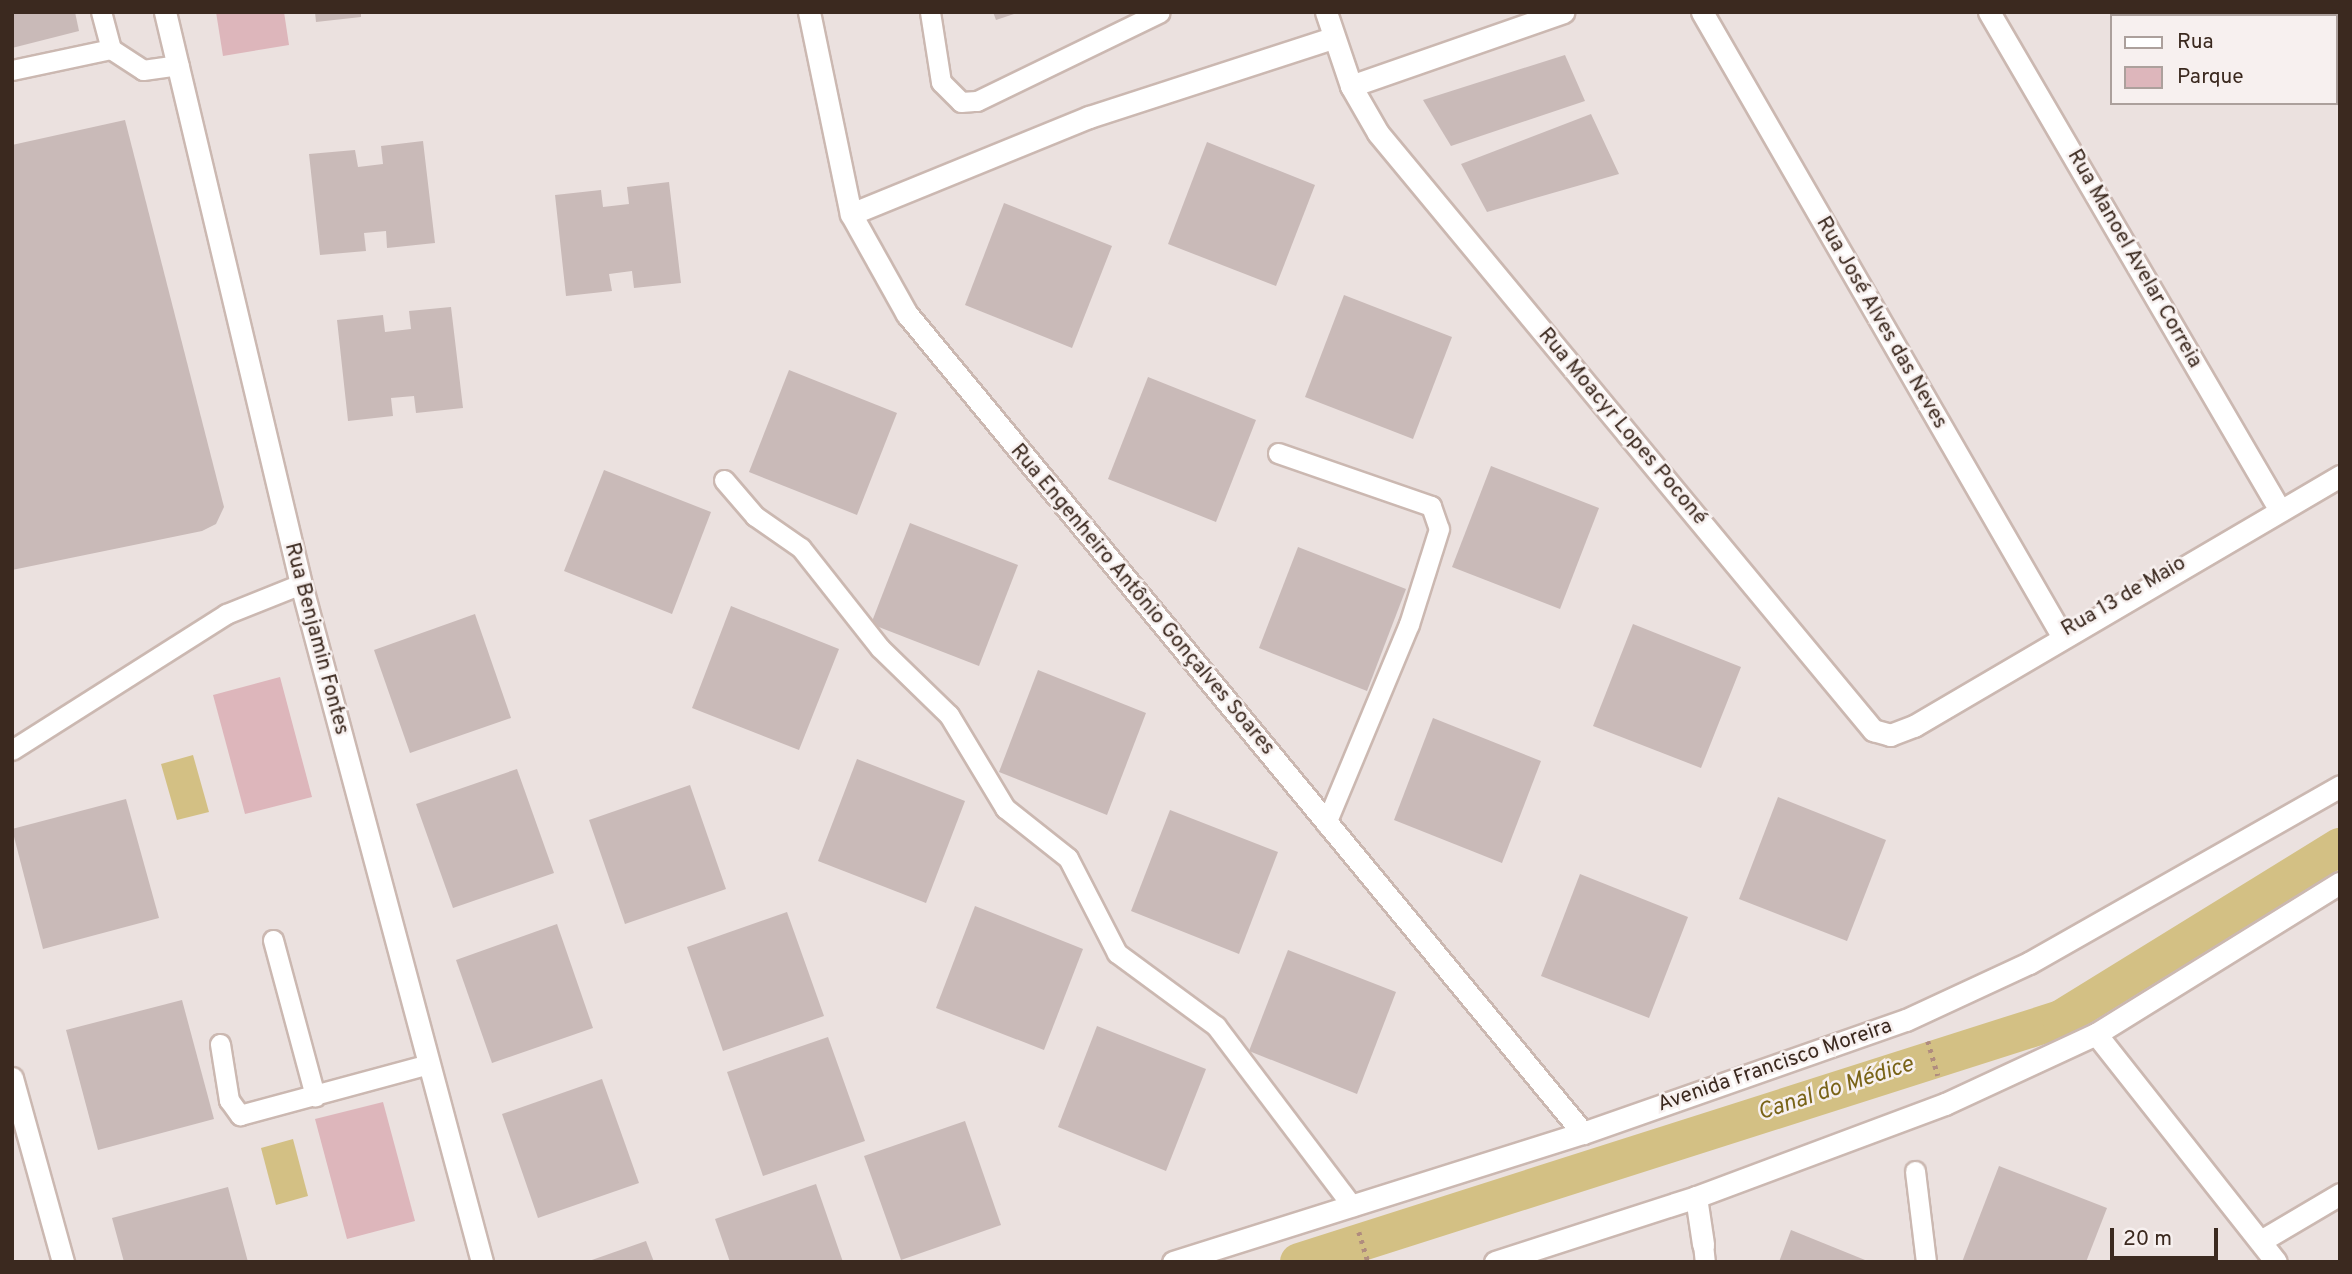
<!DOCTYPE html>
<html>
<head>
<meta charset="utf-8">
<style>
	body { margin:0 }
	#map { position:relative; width:2352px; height:1274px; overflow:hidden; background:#ebe1df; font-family:Overpass,sans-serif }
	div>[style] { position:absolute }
	.green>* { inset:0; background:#ddb6bb }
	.water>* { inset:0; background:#d3c084 }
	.canal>* { height:38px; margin:-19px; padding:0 19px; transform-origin:19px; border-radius:19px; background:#d3c084 }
	.building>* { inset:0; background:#c9bab8 }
	.path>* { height:4.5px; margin-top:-2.25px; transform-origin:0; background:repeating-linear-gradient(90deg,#b08c7e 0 3.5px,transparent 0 8.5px) }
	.roads { filter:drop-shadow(2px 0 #cbb8b1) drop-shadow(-2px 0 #cbb8b1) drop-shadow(0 2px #cbb8b1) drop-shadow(0 -2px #cbb8b1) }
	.lane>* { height:19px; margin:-9.5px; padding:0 9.5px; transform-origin:9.5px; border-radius:9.5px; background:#fff }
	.street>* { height:21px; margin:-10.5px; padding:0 10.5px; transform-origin:10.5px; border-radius:10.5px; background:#fff }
	.secondary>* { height:21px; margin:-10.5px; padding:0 10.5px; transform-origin:10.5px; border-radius:10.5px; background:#fff }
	span { translate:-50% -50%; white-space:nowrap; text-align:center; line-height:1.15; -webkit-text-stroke:5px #f7f0ef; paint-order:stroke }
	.street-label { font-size:21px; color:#3b291f }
	.water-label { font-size:23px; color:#796317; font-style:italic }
	.frame { position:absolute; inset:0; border:14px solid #3b291f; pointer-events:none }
	.legend { position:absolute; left:2110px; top:14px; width:228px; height:91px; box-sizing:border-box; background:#f7f0ef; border:2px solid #aca09c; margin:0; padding:9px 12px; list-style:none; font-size:21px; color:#3b291f }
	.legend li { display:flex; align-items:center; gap:14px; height:35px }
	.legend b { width:35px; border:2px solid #aca09c }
	.scale { position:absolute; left:2110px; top:1228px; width:108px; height:32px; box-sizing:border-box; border:4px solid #3b291f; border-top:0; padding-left:9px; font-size:21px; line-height:24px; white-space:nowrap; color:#3b291f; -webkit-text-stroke:5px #f7f0ef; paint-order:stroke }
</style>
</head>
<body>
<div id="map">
	<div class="green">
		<div style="clip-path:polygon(216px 12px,284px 12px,289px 45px,223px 56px)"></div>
		<div style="clip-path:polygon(280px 677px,312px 797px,245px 814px,213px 695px)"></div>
		<div style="clip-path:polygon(383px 1102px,415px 1221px,347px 1239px,315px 1119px)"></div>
	</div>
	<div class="water">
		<div style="clip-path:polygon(193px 755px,209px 812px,177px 820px,161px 764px)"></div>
		<div style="clip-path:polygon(293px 1139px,308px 1196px,276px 1205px,261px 1148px)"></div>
	</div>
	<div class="canal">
		<div style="left:1299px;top:1262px;width:800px;rotate:-17.69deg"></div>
		<div style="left:2061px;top:1019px;width:328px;rotate:-31.7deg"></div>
	</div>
	<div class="building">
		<div style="clip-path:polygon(12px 12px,75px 12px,79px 31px,12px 48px)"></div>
		<div style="clip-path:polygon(315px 12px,361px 12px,361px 17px,316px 22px)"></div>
		<div style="clip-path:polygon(993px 12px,1017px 12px,1017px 13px,996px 20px)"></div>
		<div style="clip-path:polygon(1565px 55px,1585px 101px,1451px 146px,1423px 100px)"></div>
		<div style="clip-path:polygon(1591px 114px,1619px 174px,1487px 212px,1461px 164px)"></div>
		<div style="clip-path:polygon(125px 120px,224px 507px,216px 524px,202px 531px,12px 570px,12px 145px)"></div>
		<div style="clip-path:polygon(423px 141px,435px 243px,387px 248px,386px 231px,364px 233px,366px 251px,320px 255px,309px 154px,355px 150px,358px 167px,383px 164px,381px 146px)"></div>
		<div style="clip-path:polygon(1207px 142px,1315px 185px,1276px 286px,1168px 244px)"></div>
		<div style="clip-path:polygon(669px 182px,681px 283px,634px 288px,632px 271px,609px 274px,612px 291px,566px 296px,555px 195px,601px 190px,603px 207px,629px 204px,627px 187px)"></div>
		<div style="clip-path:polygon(1004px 203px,1112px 246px,1072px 348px,965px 305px)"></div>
		<div style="clip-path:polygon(1344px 295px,1452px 337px,1413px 439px,1305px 397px)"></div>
		<div style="clip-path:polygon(451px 307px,463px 408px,416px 413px,414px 396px,391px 398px,393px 416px,348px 421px,337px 320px,383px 315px,385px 332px,411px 329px,409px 311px)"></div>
		<div style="clip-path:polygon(789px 370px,897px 413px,857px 515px,749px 472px)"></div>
		<div style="clip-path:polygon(1148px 377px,1256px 420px,1216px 522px,1108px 479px)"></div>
		<div style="clip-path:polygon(1491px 466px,1599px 508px,1560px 609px,1452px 567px)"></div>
		<div style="clip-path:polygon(604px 470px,711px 512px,672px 614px,564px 571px)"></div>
		<div style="clip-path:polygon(910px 523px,1018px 565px,979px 666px,871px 624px)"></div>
		<div style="clip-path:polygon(1298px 547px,1406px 589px,1367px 691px,1259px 648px)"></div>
		<div style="clip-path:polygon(731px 606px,839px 649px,799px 750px,692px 708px)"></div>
		<div style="clip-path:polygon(475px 614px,511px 718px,410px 753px,374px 650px)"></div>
		<div style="clip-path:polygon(1633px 624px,1741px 667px,1701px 768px,1593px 726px)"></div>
		<div style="clip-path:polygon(1038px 670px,1146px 713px,1107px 815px,999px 772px)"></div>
		<div style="clip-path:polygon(1433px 718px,1541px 761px,1502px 863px,1394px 820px)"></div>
		<div style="clip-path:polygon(857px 759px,965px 801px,926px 903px,818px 861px)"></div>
		<div style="clip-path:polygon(517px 769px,554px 873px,453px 908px,416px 804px)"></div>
		<div style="clip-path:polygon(690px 785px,726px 889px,625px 924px,589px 820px)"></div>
		<div style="clip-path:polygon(1778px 797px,1886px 840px,1847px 941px,1739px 899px)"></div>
		<div style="clip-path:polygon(126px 799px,159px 918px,43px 949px,12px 829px)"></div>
		<div style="clip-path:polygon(1170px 810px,1278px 852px,1239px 954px,1131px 911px)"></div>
		<div style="clip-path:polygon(1580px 874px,1688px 917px,1649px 1018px,1541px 976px)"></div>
		<div style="clip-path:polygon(975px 906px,1083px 949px,1044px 1050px,936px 1008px)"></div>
		<div style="clip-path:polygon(787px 912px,824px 1016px,723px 1051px,687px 947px)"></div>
		<div style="clip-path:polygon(557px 924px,593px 1028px,492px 1063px,456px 960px)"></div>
		<div style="clip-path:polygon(1288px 950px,1396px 992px,1357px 1094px,1249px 1051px)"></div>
		<div style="clip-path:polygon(182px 1000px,214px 1119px,98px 1150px,66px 1030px)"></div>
		<div style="clip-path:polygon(1097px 1026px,1206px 1069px,1166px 1171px,1058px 1127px)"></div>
		<div style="clip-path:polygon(828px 1037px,865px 1141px,763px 1176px,727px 1072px)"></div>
		<div style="clip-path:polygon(602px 1079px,639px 1183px,538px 1218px,502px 1114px)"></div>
		<div style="clip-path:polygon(965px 1121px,1001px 1225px,901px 1260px,864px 1156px)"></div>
		<div style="clip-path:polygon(1999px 1166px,2107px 1208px,2086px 1262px,1962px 1262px)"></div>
		<div style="clip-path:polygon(816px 1184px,843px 1262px,730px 1262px,715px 1219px)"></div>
		<div style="clip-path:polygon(228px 1187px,248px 1262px,124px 1262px,112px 1218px)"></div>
		<div style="clip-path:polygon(1791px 1230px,1870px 1262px,1779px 1262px)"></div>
		<div style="clip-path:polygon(646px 1241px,654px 1262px,589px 1262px,589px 1261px)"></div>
	</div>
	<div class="path">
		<div style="left:1928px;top:1041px;width:36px;rotate:74deg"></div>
		<div style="left:1359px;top:1232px;width:31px;rotate:73deg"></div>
	</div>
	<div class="roads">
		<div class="lane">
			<div style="left:930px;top:12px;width:71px;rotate:81.1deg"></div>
			<div style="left:941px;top:82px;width:28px;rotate:45deg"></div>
			<div style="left:961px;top:102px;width:16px;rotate:-4deg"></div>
			<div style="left:977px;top:101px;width:203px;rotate:-25.9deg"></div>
			<div style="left:111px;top:49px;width:38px;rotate:33deg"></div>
			<div style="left:143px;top:70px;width:36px;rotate:-8deg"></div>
			<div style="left:12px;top:70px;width:101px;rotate:-12deg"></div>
			<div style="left:111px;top:49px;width:38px;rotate:-105deg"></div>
			<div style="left:1278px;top:453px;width:162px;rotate:19.1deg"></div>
			<div style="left:1431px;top:506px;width:24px;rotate:71deg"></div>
			<div style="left:1439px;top:529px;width:100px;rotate:107.5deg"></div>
			<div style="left:1409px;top:624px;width:216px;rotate:112.6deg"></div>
			<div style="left:724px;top:480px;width:48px;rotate:49.3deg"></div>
			<div style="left:755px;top:516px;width:56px;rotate:34.8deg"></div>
			<div style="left:801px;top:548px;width:127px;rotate:51.7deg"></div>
			<div style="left:880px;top:648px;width:96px;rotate:44.2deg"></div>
			<div style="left:949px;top:715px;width:109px;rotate:58.9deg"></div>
			<div style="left:1005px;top:808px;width:80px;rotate:38.4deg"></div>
			<div style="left:1068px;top:858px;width:107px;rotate:62.7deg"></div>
			<div style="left:1117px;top:953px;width:123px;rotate:36.4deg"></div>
			<div style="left:1216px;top:1026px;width:226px;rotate:52.9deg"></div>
			<div style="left:12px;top:750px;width:254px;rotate:-32.4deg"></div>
			<div style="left:226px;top:614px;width:81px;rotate:-21.8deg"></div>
			<div style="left:273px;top:940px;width:162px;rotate:74.9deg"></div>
			<div style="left:220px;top:1044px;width:57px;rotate:80.9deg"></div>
			<div style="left:229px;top:1100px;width:19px;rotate:54deg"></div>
			<div style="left:240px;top:1115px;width:196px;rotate:-15.1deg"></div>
			<div style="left:1915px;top:1171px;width:92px;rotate:83.1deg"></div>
			<div style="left:1703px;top:1244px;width:18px;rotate:84deg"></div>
		</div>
		<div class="street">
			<div style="left:165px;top:12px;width:588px;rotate:76.63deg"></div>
			<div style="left:301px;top:584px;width:702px;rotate:75.05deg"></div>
			<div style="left:1326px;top:12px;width:78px;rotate:71.3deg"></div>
			<div style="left:1351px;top:86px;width:54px;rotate:60.1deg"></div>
			<div style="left:1378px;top:133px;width:776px;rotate:50.34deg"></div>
			<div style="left:1873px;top:730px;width:18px;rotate:16deg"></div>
			<div style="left:1890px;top:735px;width:26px;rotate:-21deg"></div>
			<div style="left:1914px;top:726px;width:494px;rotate:-30.4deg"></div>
			<div style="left:1702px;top:12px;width:718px;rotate:60.01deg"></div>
			<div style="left:1989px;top:12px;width:573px;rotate:59.72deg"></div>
			<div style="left:1351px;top:86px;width:225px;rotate:-19.2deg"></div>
			<div style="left:851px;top:214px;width:257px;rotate:-22.2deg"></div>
			<div style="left:1089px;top:117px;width:256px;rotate:-18deg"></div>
			<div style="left:2096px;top:1034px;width:290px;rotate:51.7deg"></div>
			<div style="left:1696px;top:1197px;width:48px;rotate:81.5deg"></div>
			<div style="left:2264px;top:1239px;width:88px;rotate:-30.6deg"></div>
		</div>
		<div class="secondary">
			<div style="left:809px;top:12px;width:206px;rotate:78.3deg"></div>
			<div style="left:851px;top:214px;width:115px;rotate:60.8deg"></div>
			<div style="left:907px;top:314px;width:1062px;rotate:50.46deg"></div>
			<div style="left:2292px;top:12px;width:4px;rotate:63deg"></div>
			<div style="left:2336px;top:86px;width:7px;rotate:56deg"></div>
			<div style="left:12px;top:1078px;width:191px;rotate:74.5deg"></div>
			<div style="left:1173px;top:1262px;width:430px;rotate:-17.5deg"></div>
			<div style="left:1583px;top:1133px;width:342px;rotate:-19.3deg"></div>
			<div style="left:1906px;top:1020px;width:136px;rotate:-24.9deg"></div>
			<div style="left:2029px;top:963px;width:358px;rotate:-29.6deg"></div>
			<div style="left:1495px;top:1262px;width:211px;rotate:-17.9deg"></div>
			<div style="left:1696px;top:1197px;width:266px;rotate:-20.5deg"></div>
			<div style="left:1945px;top:1104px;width:166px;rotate:-24.9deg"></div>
			<div style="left:2096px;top:1034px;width:287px;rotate:-31.8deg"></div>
		</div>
	</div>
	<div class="street-label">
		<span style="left:2134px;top:259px;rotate:60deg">Rua Manoel Avelar Correia</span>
		<span style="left:1881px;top:323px;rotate:60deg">Rua José Alves das Neves</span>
		<span style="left:1622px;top:427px;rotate:50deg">Rua Moacyr Lopes Poconé</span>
		<span style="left:2124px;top:597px;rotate:-30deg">Rua 13 de Maio</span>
		<span style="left:1142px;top:600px;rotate:50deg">Rua Engenheiro Antônio Gonçalves Soares</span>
		<span style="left:316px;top:639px;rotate:75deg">Rua Benjamin Fontes</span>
		<span style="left:1775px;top:1066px;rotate:-19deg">Avenida Francisco Moreira</span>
	</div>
	<div class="water-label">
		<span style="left:1836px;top:1090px;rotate:-18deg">Canal do Médice</span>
	</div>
	<div class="frame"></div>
	<ul class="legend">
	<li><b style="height:9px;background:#fff"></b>Rua</li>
	<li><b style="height:19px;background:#ddb6bb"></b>Parque</li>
	</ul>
	<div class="scale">20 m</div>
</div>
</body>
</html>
